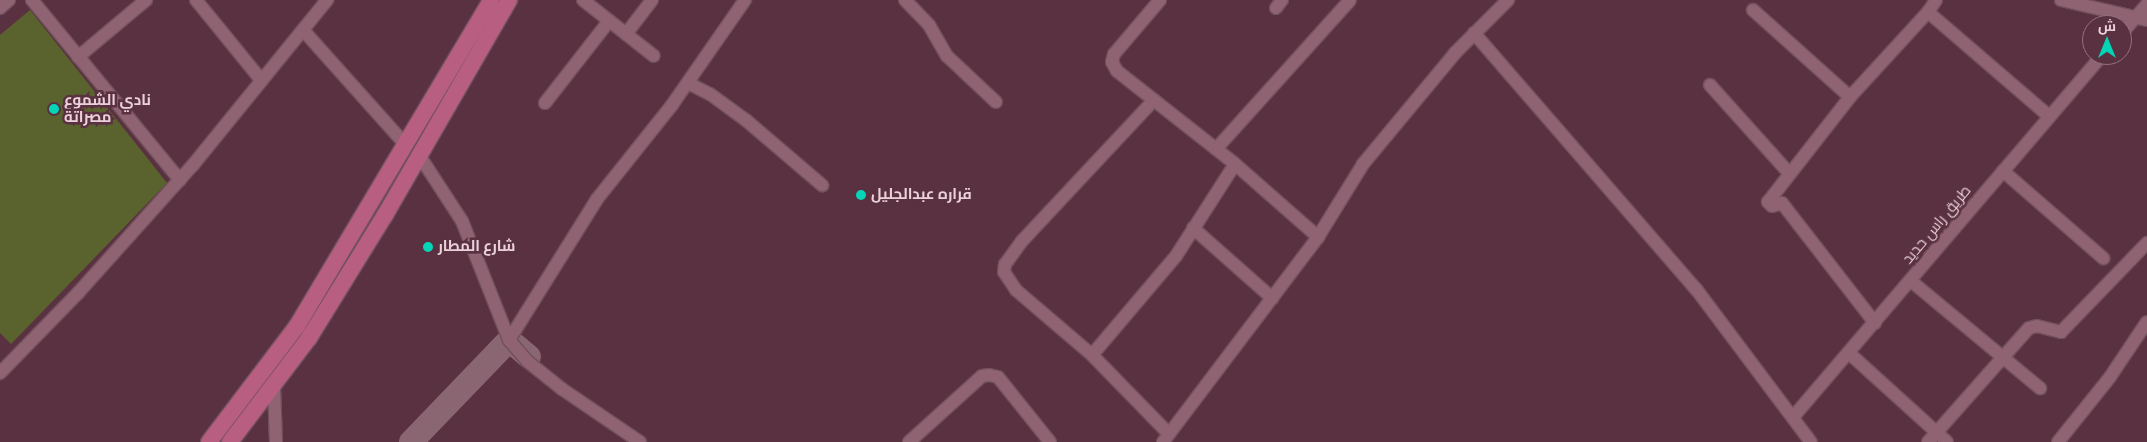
<!DOCTYPE html>
<html>
<head>
<meta charset="utf-8">
<style>
	body { margin:0 }
	#map { position:relative; width:2147px; height:442px; overflow:hidden; background:#5a3140; font-family:"DM Sans",Cairo,sans-serif }
	div>[style] { position:absolute }
	.green>* { inset:0; background:#5a632d }
	.taxiway>* { height:24px; margin:-12px; padding:0 12px; transform-origin:12px; border-radius:12px; background:#8a6673 }
	.roads { filter:drop-shadow(1px 0 #71505c) drop-shadow(-1px 0 #71505c) drop-shadow(0 1px #71505c) drop-shadow(0 -1px #71505c) }
	.minor>* { height:12px; margin:-6px; padding:0 6px; transform-origin:6px; border-radius:6px; background:#906372 }
	.major>* { height:16px; margin:-8px; padding:0 8px; transform-origin:8px; border-radius:8px; background:#b85e80 }
	.dots>* { width:14px; height:14px; translate:-50% -50%; box-sizing:border-box; border:2px solid #5a3140; border-radius:50% }
	span { translate:-50% -50%; white-space:nowrap; text-align:center; line-height:1.15; -webkit-text-stroke:5px #5a3140; paint-order:stroke }
	.poi-label { font-size:15px; color:#ebd1d9; font-weight:700 }
	.left { translate:0 -50%; text-align:left }
	.street-label { font-size:15px; color:#ebd1d9 }
	.north { position:absolute; left:2082px; top:15px; width:50px; height:50px; box-sizing:border-box; background:#5a3140; border:1px solid #94717d; border-radius:50%; rotate:0deg; font-size:14px; font-weight:700; line-height:20px; text-align:center; color:#ebd1d9 }
	.north::after { content:''; display:block; margin:auto; width:18px; height:22px; background:#03d5b6; clip-path:polygon(50% 0,100% 100%,50% 72%,0 100%) }
</style>
</head>
<body>
<div id="map">
	<div class="green">
		<div style="clip-path:polygon(30px 10px,167px 183px,11px 344px,0 333px,0 35px)"></div>
	</div>
	<div class="taxiway">
		<div style="left:411px;top:442px;width:141px;rotate:-46.1deg"></div>
		<div style="left:509px;top:340px;width:26px;rotate:40deg"></div>
	</div>
	<div class="roads">
		<div class="minor">
			<div style="left:32px;top:0;width:233px;rotate:50.6deg"></div>
			<div style="left:196px;top:0;width:104px;rotate:50.8deg"></div>
			<div style="left:583px;top:0;width:90px;rotate:38.3deg"></div>
			<div style="left:905px;top:0;width:35px;rotate:46deg"></div>
			<div style="left:929px;top:25px;width:36px;rotate:60deg"></div>
			<div style="left:947px;top:56px;width:67px;rotate:43.2deg"></div>
			<div style="left:1160px;top:0;width:71px;rotate:130.4deg"></div>
			<div style="left:1114px;top:54px;width:8px;rotate:104deg"></div>
			<div style="left:1112px;top:62px;width:10px;rotate:61deg"></div>
			<div style="left:1117px;top:71px;width:150px;rotate:38.2deg"></div>
			<div style="left:1235px;top:164px;width:111px;rotate:41.3deg"></div>
			<div style="left:2061px;top:0;width:88px;rotate:13.1deg"></div>
			<div style="left:0;top:8px;width:12px;rotate:-42deg"></div>
			<div style="left:1276px;top:8px;width:10px;rotate:-53deg"></div>
			<div style="left:1753px;top:10px;width:130px;rotate:41.9deg"></div>
			<div style="left:1928px;top:12px;width:14px;rotate:-56deg"></div>
			<div style="left:303px;top:30px;width:153px;rotate:48.2deg"></div>
			<div style="left:1474px;top:33px;width:339px;rotate:49.1deg"></div>
			<div style="left:1696px;top:289px;width:191px;rotate:53.1deg"></div>
			<div style="left:2122px;top:33px;width:38px;rotate:-49deg"></div>
			<div style="left:626px;top:34px;width:43px;rotate:-52.6deg"></div>
			<div style="left:78px;top:57px;width:89px;rotate:-40deg"></div>
			<div style="left:688px;top:83px;width:25px;rotate:27deg"></div>
			<div style="left:710px;top:94px;width:46px;rotate:36.1deg"></div>
			<div style="left:747px;top:121px;width:99px;rotate:40.5deg"></div>
			<div style="left:1710px;top:85px;width:118px;rotate:48.1deg"></div>
			<div style="left:1154px;top:100px;width:193px;rotate:133.1deg"></div>
			<div style="left:1022px;top:241px;width:29px;rotate:126deg"></div>
			<div style="left:1005px;top:264px;width:8px;rotate:97deg"></div>
			<div style="left:1004px;top:272px;width:22px;rotate:56deg"></div>
			<div style="left:1016px;top:290px;width:100px;rotate:40.5deg"></div>
			<div style="left:1092px;top:355px;width:110px;rotate:45.7deg"></div>
			<div style="left:545px;top:103px;width:104px;rotate:-52deg"></div>
			<div style="left:1216px;top:149px;width:200px;rotate:-48deg"></div>
			<div style="left:419px;top:155px;width:79px;rotate:56.9deg"></div>
			<div style="left:462px;top:221px;width:128px;rotate:68.4deg"></div>
			<div style="left:509px;top:340px;width:28px;rotate:49deg"></div>
			<div style="left:527px;top:361px;width:45px;rotate:38.7deg"></div>
			<div style="left:562px;top:389px;width:94px;rotate:34.2deg"></div>
			<div style="left:2003px;top:171px;width:133px;rotate:41deg"></div>
			<div style="left:1193px;top:228px;width:106px;rotate:41.5deg"></div>
			<div style="left:1911px;top:281px;width:168px;rotate:39.7deg"></div>
			<div style="left:1875px;top:323px;width:152px;rotate:-127.8deg"></div>
			<div style="left:1782px;top:203px;width:10px;rotate:163deg"></div>
			<div style="left:1772px;top:206px;width:6px;rotate:-135deg"></div>
			<div style="left:1768px;top:202px;width:133px;rotate:-52deg"></div>
			<div style="left:1850px;top:97px;width:115px;rotate:-47.5deg"></div>
			<div style="left:1928px;top:12px;width:160px;rotate:40.7deg"></div>
			<div style="left:509px;top:340px;width:166px;rotate:-58deg"></div>
			<div style="left:597px;top:199px;width:120px;rotate:-51.4deg"></div>
			<div style="left:672px;top:105px;width:128px;rotate:-55.2deg"></div>
			<div style="left:1849px;top:353px;width:132px;rotate:42.2deg"></div>
			<div style="left:1092px;top:355px;width:130px;rotate:-49.7deg"></div>
			<div style="left:1176px;top:256px;width:109px;rotate:-57.3deg"></div>
			<div style="left:0;top:373px;width:112px;rotate:-45.7deg"></div>
			<div style="left:78px;top:293px;width:172px;rotate:-48.1deg"></div>
			<div style="left:193px;top:165px;width:213px;rotate:-50.9deg"></div>
			<div style="left:274px;top:387px;width:55px;rotate:87.9deg"></div>
			<div style="left:1794px;top:416px;width:475px;rotate:-49.5deg"></div>
			<div style="left:909px;top:442px;width:98px;rotate:-42.1deg"></div>
			<div style="left:982px;top:376px;width:7px;rotate:-8deg"></div>
			<div style="left:989px;top:375px;width:9px;rotate:13deg"></div>
			<div style="left:998px;top:377px;width:83px;rotate:51.3deg"></div>
			<div style="left:1163px;top:442px;width:257px;rotate:-52.9deg"></div>
			<div style="left:1318px;top:237px;width:86px;rotate:-58.3deg"></div>
			<div style="left:1363px;top:164px;width:144px;rotate:-50.3deg"></div>
			<div style="left:1455px;top:53px;width:75px;rotate:-45deg"></div>
			<div style="left:1928px;top:442px;width:152px;rotate:-48.5deg"></div>
			<div style="left:2029px;top:328px;width:8px;rotate:-14deg"></div>
			<div style="left:2037px;top:326px;width:25px;rotate:14deg"></div>
			<div style="left:2061px;top:332px;width:124px;rotate:-46deg"></div>
			<div style="left:2058px;top:442px;width:83px;rotate:-51.3deg"></div>
			<div style="left:2110px;top:377px;width:66px;rotate:-56.1deg"></div>
		</div>
		<div class="major">
			<div style="left:209px;top:442px;width:146px;rotate:-52.8deg"></div>
			<div style="left:297px;top:326px;width:379px;rotate:-59.2deg"></div>
			<div style="left:230px;top:442px;width:131px;rotate:-52.8deg"></div>
			<div style="left:309px;top:338px;width:145px;rotate:-58.3deg"></div>
			<div style="left:385px;top:215px;width:248px;rotate:-60deg"></div>
		</div>
	</div>
	<div class="dots">
		<div style="left:54px;top:109px;background:#03d5b6"></div>
		<div style="left:861px;top:195px;background:#03d5b6"></div>
		<div style="left:428px;top:247px;background:#03d5b6"></div>
	</div>
	<div class="poi-label">
		<span class="left" style="left:64px;top:109px">نادي الشموع<br>مصراتة</span>
		<span class="left" style="left:871px;top:195px">قراره عبدالجليل</span>
		<span class="left" style="left:438px;top:247px">شارع المطار</span>
	</div>
	<div class="street-label">
		<span style="left:1937px;top:225px;rotate:-50deg">طريق راس حديد</span>
	</div>
	<div class="north">ش</div>
</div>
</body>
</html>
